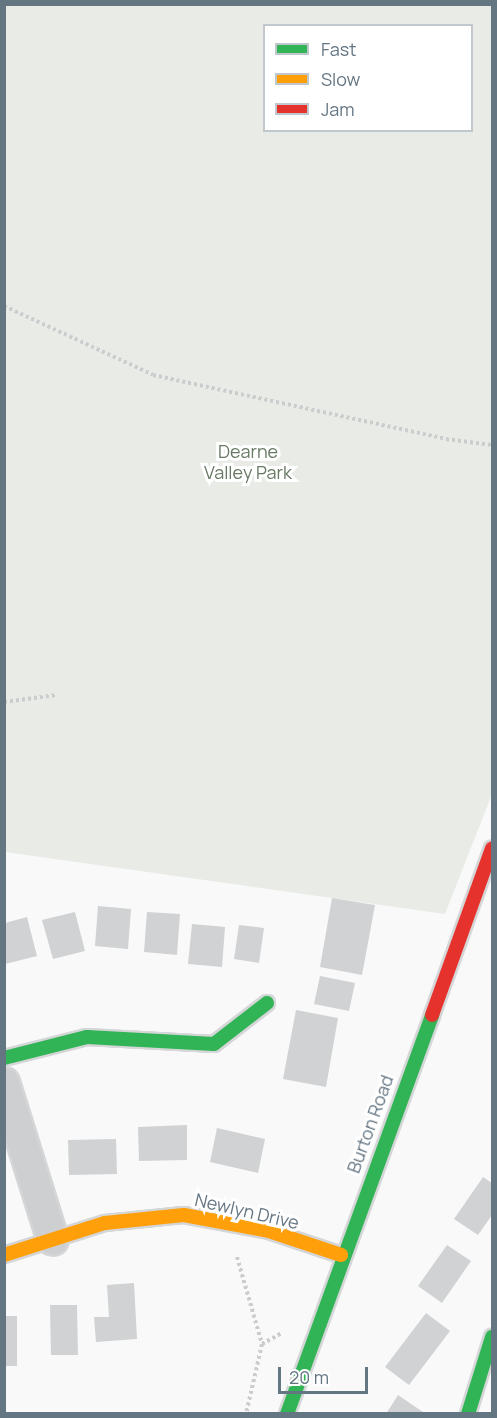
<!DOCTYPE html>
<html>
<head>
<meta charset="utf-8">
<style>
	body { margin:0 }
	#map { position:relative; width:497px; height:1418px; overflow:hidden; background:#f9f9f9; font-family:Manrope,sans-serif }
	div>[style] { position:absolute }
	.green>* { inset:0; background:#e8ebe6 }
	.building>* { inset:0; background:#d0d2d3 }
	.path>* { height:4px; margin-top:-2px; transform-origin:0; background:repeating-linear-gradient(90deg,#cbcccd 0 3px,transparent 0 6px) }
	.roads { filter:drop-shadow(2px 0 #d5d6d7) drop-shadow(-2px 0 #d5d6d7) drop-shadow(0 2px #d5d6d7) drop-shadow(0 -2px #d5d6d7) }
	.street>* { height:30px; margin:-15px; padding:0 15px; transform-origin:15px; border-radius:15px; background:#cecfd0 }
	.fast>* { height:14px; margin:-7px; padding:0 7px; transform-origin:7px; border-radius:7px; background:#30b455 }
	.slow>* { height:14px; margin:-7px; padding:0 7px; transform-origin:7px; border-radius:7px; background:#ff9f0a }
	.jam>* { height:14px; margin:-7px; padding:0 7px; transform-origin:7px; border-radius:7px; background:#e5322d }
	span { translate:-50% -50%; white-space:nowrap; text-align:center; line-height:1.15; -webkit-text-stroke:6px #fff; paint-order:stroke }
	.park-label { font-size:18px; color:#687a64 }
	.street-label { font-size:18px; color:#657683 }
	.frame { position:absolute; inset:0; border:6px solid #657683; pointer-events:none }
	.legend { position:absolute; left:263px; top:24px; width:210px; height:108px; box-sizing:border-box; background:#fff; border:2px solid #c1c8cd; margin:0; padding:8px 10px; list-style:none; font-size:18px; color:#657683 }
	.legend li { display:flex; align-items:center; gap:12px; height:30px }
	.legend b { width:30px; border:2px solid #c1c8cd }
	.scale { position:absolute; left:278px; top:1367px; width:90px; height:27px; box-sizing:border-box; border:3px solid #657683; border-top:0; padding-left:8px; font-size:18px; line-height:21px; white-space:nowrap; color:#657683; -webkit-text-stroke:4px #fff; paint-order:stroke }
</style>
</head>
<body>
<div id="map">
	<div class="green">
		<div style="clip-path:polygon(evenodd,5px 5px,492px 5px,492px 794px,445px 914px,5px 852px,5px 5px,264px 26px,472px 26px,472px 130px,264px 130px,264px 26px)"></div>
	</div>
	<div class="building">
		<div style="clip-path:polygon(332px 898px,375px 905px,362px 975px,320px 967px)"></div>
		<div style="clip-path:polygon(98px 906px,131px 909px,128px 949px,95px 946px)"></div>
		<div style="clip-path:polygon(75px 912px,85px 951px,53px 959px,42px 920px)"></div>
		<div style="clip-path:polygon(147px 912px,180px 914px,177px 955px,144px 952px)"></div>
		<div style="clip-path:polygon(27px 917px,37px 956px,5px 964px,5px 923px)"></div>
		<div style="clip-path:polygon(192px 924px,225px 927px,222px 967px,188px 964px)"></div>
		<div style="clip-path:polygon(239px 925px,264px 928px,259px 963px,234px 959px)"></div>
		<div style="clip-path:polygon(320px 976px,355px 983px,349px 1011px,314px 1004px)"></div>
		<div style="clip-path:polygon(296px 1010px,338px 1018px,326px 1087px,283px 1079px)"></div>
		<div style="clip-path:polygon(187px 1125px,187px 1160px,139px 1161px,138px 1127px)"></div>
		<div style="clip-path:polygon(217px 1128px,265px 1139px,258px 1173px,210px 1162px)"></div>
		<div style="clip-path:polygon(116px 1139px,117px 1174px,69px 1175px,68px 1140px)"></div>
		<div style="clip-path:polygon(483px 1177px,492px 1183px,492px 1215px,478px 1235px,454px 1219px)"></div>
		<div style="clip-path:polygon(447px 1245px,471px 1261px,442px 1303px,418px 1286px)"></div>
		<div style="clip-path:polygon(134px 1283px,137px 1339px,96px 1342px,94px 1317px,109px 1317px,107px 1285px)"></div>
		<div style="clip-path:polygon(50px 1305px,77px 1305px,78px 1355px,51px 1355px)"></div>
		<div style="clip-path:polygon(426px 1313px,450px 1331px,409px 1385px,385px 1367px)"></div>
		<div style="clip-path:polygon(4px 1316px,17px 1316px,17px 1366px,4px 1366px)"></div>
		<div style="clip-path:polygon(398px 1395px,423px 1412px,421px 1414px,386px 1414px)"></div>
	</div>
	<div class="path">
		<div style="left:4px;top:306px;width:164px;rotate:24.8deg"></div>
		<div style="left:153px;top:375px;width:300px;rotate:12.3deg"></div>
		<div style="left:446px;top:439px;width:46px;rotate:7.4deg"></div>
		<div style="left:4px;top:702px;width:53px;rotate:-7.5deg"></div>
		<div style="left:237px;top:1257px;width:91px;rotate:74deg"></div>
		<div style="left:262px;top:1344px;width:72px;rotate:102.9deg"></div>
		<div style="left:262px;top:1344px;width:23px;rotate:-29deg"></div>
	</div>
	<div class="roads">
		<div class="street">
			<div style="left:4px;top:1083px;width:164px;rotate:72.7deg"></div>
		</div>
		<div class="fast">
			<div style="left:4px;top:1058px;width:86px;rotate:-14.2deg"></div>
			<div style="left:87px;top:1037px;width:127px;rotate:3.2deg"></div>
			<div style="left:214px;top:1044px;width:67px;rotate:-37.7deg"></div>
			<div style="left:287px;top:1414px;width:425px;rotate:-70deg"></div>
			<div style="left:468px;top:1414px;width:81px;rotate:-72.7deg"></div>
		</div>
		<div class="slow">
			<div style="left:4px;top:1255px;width:106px;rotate:-17.6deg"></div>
			<div style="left:105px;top:1223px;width:79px;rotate:-5.8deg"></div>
			<div style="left:184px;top:1215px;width:86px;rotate:10.7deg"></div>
			<div style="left:269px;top:1231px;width:76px;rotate:18.4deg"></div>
		</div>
		<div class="jam">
			<div style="left:432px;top:1015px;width:177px;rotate:-70.2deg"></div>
		</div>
	</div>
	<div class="park-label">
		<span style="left:248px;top:462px">Dearne<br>Valley Park</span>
	</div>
	<div class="street-label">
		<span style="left:370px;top:1124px;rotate:-70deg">Burton Road</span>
		<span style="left:247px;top:1211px;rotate:13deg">Newlyn Drive</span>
	</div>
	<div class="frame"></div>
	<ul class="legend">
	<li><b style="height:8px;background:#30b455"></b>Fast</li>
	<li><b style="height:8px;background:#ff9f0a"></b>Slow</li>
	<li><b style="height:8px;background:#e5322d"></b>Jam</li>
	</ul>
	<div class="scale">20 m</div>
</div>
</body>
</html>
